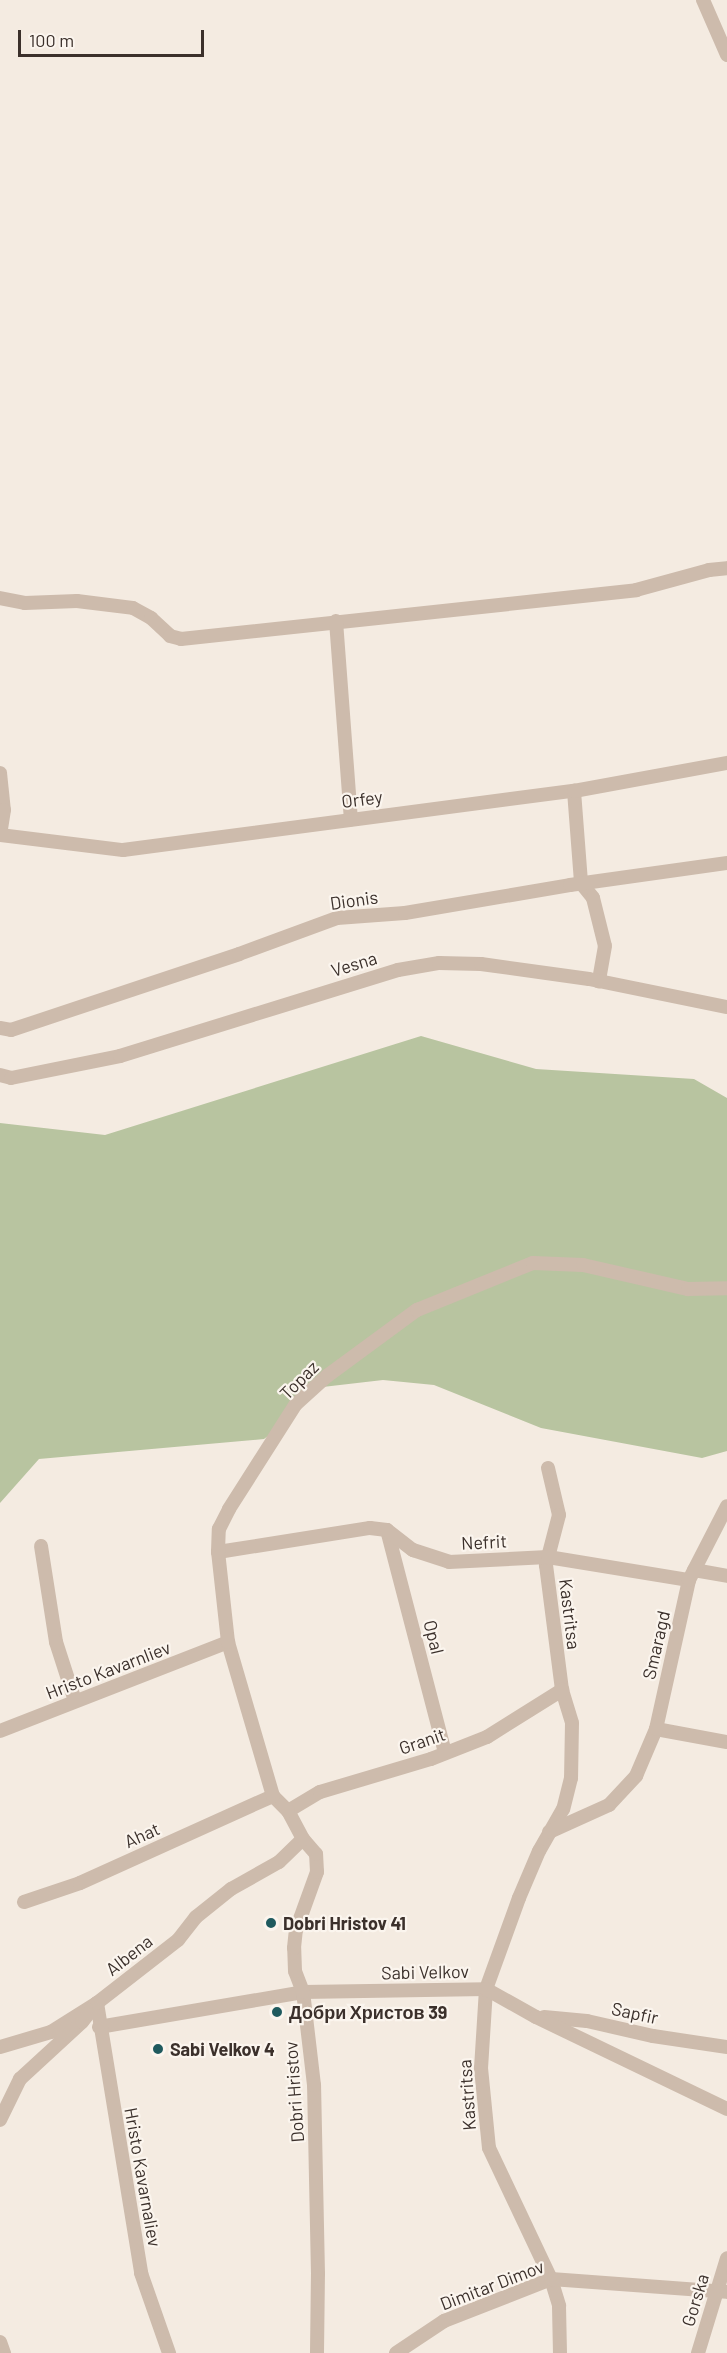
<!DOCTYPE html>
<html>
<head>
<meta charset="utf-8">
<style>
	body { margin:0 }
	#map { position:relative; width:727px; height:2353px; overflow:hidden; background:#f4ebe1; font-family:Barlow,sans-serif }
	div>[style] { position:absolute }
	.green>* { inset:0; background:#b8c4a0 }
	.minor>* { height:14px; margin:-7px; padding:0 7px; transform-origin:7px; border-radius:7px; background:#cdbbac }
	.dots>* { width:16px; height:16px; translate:-50% -50%; box-sizing:border-box; border:3px solid #fbf5ee; border-radius:50% }
	span { translate:-50% -50%; white-space:nowrap; text-align:center; line-height:1.15; -webkit-text-stroke:4.5px #fbf5ee; paint-order:stroke }
	.street-label { font-size:18px; color:#3b302b }
	.poi-label { font-size:18px; color:#3b302b; font-weight:700 }
	.left { translate:0 -50%; text-align:left }
	.scale { position:absolute; left:18px; top:30px; width:186px; height:27px; box-sizing:border-box; border:3px solid #3b302b; border-top:0; padding-left:8px; font-size:18px; line-height:21px; white-space:nowrap; color:#3b302b; -webkit-text-stroke:4px #fbf5ee; paint-order:stroke }
</style>
</head>
<body>
<div id="map">
	<div class="green">
		<div style="clip-path:polygon(421px 1036px,536px 1069px,694px 1079px,727px 1098px,727px 1451px,702px 1458px,541px 1428px,434px 1385px,383px 1380px,314px 1388px,285px 1423px,264px 1439px,39px 1459px,0 1503px,0 1123px,105px 1135px)"></div>
	</div>
	<div class="minor">
		<div style="left:703px;top:0;width:60px;rotate:66.4deg"></div>
		<div style="left:0;top:598px;width:25px;rotate:11deg"></div>
		<div style="left:25px;top:603px;width:52px;rotate:-2.2deg"></div>
		<div style="left:77px;top:601px;width:56px;rotate:7.1deg"></div>
		<div style="left:133px;top:608px;width:21px;rotate:29deg"></div>
		<div style="left:151px;top:618px;width:26px;rotate:43deg"></div>
		<div style="left:170px;top:636px;width:11px;rotate:15deg"></div>
		<div style="left:181px;top:639px;width:458px;rotate:-6.1deg"></div>
		<div style="left:636px;top:590px;width:76px;rotate:-15.3deg"></div>
		<div style="left:709px;top:570px;width:18px;rotate:-6deg"></div>
		<div style="left:336px;top:621px;width:199px;rotate:85.7deg"></div>
		<div style="left:0;top:773px;width:37px;rotate:84deg"></div>
		<div style="left:4px;top:810px;width:24px;rotate:99deg"></div>
		<div style="left:574px;top:791px;width:92px;rotate:85.6deg"></div>
		<div style="left:581px;top:883px;width:19px;rotate:51deg"></div>
		<div style="left:593px;top:898px;width:49px;rotate:76deg"></div>
		<div style="left:605px;top:946px;width:36px;rotate:100deg"></div>
		<div style="left:0;top:835px;width:124px;rotate:7deg"></div>
		<div style="left:123px;top:850px;width:455px;rotate:-7.5deg"></div>
		<div style="left:574px;top:791px;width:156px;rotate:-10.4deg"></div>
		<div style="left:0;top:1028px;width:11px;rotate:10deg"></div>
		<div style="left:11px;top:1030px;width:240px;rotate:-18.4deg"></div>
		<div style="left:239px;top:954px;width:104px;rotate:-20.2deg"></div>
		<div style="left:337px;top:918px;width:68px;rotate:-4.2deg"></div>
		<div style="left:405px;top:913px;width:167px;rotate:-9.6deg"></div>
		<div style="left:570px;top:885px;width:159px;rotate:-8deg"></div>
		<div style="left:0;top:1075px;width:11px;rotate:15deg"></div>
		<div style="left:11px;top:1078px;width:111px;rotate:-11.4deg"></div>
		<div style="left:120px;top:1056px;width:291px;rotate:-17.2deg"></div>
		<div style="left:398px;top:970px;width:42px;rotate:-9.7deg"></div>
		<div style="left:439px;top:963px;width:42px;rotate:1.4deg"></div>
		<div style="left:481px;top:964px;width:109px;rotate:7.9deg"></div>
		<div style="left:589px;top:979px;width:141px;rotate:11.5deg"></div>
		<div style="left:548px;top:1468px;width:48px;rotate:76.8deg"></div>
		<div style="left:559px;top:1515px;width:52px;rotate:104.6deg"></div>
		<div style="left:546px;top:1565px;width:126px;rotate:82.7deg"></div>
		<div style="left:562px;top:1690px;width:34px;rotate:73deg"></div>
		<div style="left:572px;top:1723px;width:55px;rotate:91deg"></div>
		<div style="left:571px;top:1778px;width:32px;rotate:104deg"></div>
		<div style="left:563px;top:1809px;width:48px;rotate:119.7deg"></div>
		<div style="left:539px;top:1851px;width:51px;rotate:113.1deg"></div>
		<div style="left:519px;top:1898px;width:97px;rotate:109.9deg"></div>
		<div style="left:486px;top:1989px;width:79px;rotate:93.6deg"></div>
		<div style="left:481px;top:2068px;width:80px;rotate:84.3deg"></div>
		<div style="left:489px;top:2148px;width:145px;rotate:64.7deg"></div>
		<div style="left:551px;top:2279px;width:28px;rotate:73deg"></div>
		<div style="left:559px;top:2306px;width:47px;rotate:88.8deg"></div>
		<div style="left:387px;top:1530px;width:230px;rotate:75.4deg"></div>
		<div style="left:41px;top:1546px;width:97px;rotate:81.1deg"></div>
		<div style="left:56px;top:1642px;width:62px;rotate:72.1deg"></div>
		<div style="left:218px;top:1552px;width:154px;rotate:-9deg"></div>
		<div style="left:370px;top:1528px;width:17px;rotate:7deg"></div>
		<div style="left:387px;top:1530px;width:33px;rotate:38deg"></div>
		<div style="left:413px;top:1550px;width:38px;rotate:18deg"></div>
		<div style="left:449px;top:1562px;width:99px;rotate:-2.9deg"></div>
		<div style="left:548px;top:1557px;width:143px;rotate:9.3deg"></div>
		<div style="left:694px;top:1570px;width:34px;rotate:10deg"></div>
		<div style="left:656px;top:1729px;width:72px;rotate:10.4deg"></div>
		<div style="left:0;top:1731px;width:245px;rotate:-21.3deg"></div>
		<div style="left:288px;top:1811px;width:37px;rotate:-31deg"></div>
		<div style="left:320px;top:1792px;width:116px;rotate:-16.6deg"></div>
		<div style="left:431px;top:1759px;width:60px;rotate:-21.4deg"></div>
		<div style="left:487px;top:1737px;width:89px;rotate:-32.1deg"></div>
		<div style="left:549px;top:1832px;width:66px;rotate:-24.2deg"></div>
		<div style="left:609px;top:1805px;width:40px;rotate:-47deg"></div>
		<div style="left:636px;top:1776px;width:51px;rotate:-66.9deg"></div>
		<div style="left:656px;top:1729px;width:153px;rotate:-77.5deg"></div>
		<div style="left:689px;top:1580px;width:83px;rotate:-62.8deg"></div>
		<div style="left:24px;top:1902px;width:59px;rotate:-18.7deg"></div>
		<div style="left:80px;top:1883px;width:212px;rotate:-24.3deg"></div>
		<div style="left:544px;top:2017px;width:43px;rotate:5.3deg"></div>
		<div style="left:587px;top:2021px;width:68px;rotate:12.8deg"></div>
		<div style="left:653px;top:2036px;width:75px;rotate:8.5deg"></div>
		<div style="left:99px;top:2027px;width:207px;rotate:-9.7deg"></div>
		<div style="left:303px;top:1992px;width:183px;rotate:-0.9deg"></div>
		<div style="left:486px;top:1989px;width:57px;rotate:29.2deg"></div>
		<div style="left:536px;top:2017px;width:212px;rotate:25.7deg"></div>
		<div style="left:0;top:2047px;width:53px;rotate:-16.4deg"></div>
		<div style="left:51px;top:2032px;width:54px;rotate:-32.2deg"></div>
		<div style="left:97px;top:2003px;width:274px;rotate:80.7deg"></div>
		<div style="left:141px;top:2273px;width:85px;rotate:70.7deg"></div>
		<div style="left:0;top:2120px;width:46px;rotate:-64deg"></div>
		<div style="left:20px;top:2079px;width:84px;rotate:-42.6deg"></div>
		<div style="left:82px;top:2022px;width:24px;rotate:-52deg"></div>
		<div style="left:97px;top:2003px;width:103px;rotate:-37.9deg"></div>
		<div style="left:178px;top:1940px;width:29px;rotate:-52deg"></div>
		<div style="left:196px;top:1917px;width:45px;rotate:-38.7deg"></div>
		<div style="left:231px;top:1889px;width:55px;rotate:-29.4deg"></div>
		<div style="left:279px;top:1862px;width:33px;rotate:-44deg"></div>
		<div style="left:0;top:2342px;width:12px;rotate:70deg"></div>
		<div style="left:317px;top:2353px;width:79px;rotate:-89.3deg"></div>
		<div style="left:318px;top:2274px;width:189px;rotate:-91.2deg"></div>
		<div style="left:314px;top:2085px;width:94px;rotate:-96.7deg"></div>
		<div style="left:303px;top:1992px;width:22px;rotate:-111deg"></div>
		<div style="left:295px;top:1971px;width:23px;rotate:-92deg"></div>
		<div style="left:294px;top:1948px;width:18px;rotate:-84deg"></div>
		<div style="left:296px;top:1930px;width:62px;rotate:-70.1deg"></div>
		<div style="left:317px;top:1872px;width:18px;rotate:-93deg"></div>
		<div style="left:316px;top:1854px;width:20px;rotate:-131deg"></div>
		<div style="left:303px;top:1839px;width:32px;rotate:-118deg"></div>
		<div style="left:288px;top:1811px;width:21px;rotate:-135deg"></div>
		<div style="left:273px;top:1796px;width:160px;rotate:-106.3deg"></div>
		<div style="left:228px;top:1642px;width:91px;rotate:-96.3deg"></div>
		<div style="left:218px;top:1552px;width:23px;rotate:-88deg"></div>
		<div style="left:219px;top:1529px;width:22px;rotate:-63deg"></div>
		<div style="left:229px;top:1509px;width:125px;rotate:-57.5deg"></div>
		<div style="left:296px;top:1404px;width:42px;rotate:-42.1deg"></div>
		<div style="left:327px;top:1376px;width:112px;rotate:-36.3deg"></div>
		<div style="left:417px;top:1310px;width:125px;rotate:-22.1deg"></div>
		<div style="left:533px;top:1263px;width:50px;rotate:2.3deg"></div>
		<div style="left:583px;top:1265px;width:108px;rotate:12.9deg"></div>
		<div style="left:688px;top:1289px;width:39px;rotate:-1deg"></div>
		<div style="left:396px;top:2353px;width:58px;rotate:-33.7deg"></div>
		<div style="left:444px;top:2321px;width:115px;rotate:-21.4deg"></div>
		<div style="left:551px;top:2279px;width:176px;rotate:4.2deg"></div>
		<div style="left:698px;top:2353px;width:99px;rotate:-73deg"></div>
	</div>
	<div class="dots">
		<div style="left:271px;top:1923px;background:#1f5a5e"></div>
		<div style="left:277px;top:2012px;background:#1f5a5e"></div>
		<div style="left:158px;top:2049px;background:#1f5a5e"></div>
	</div>
	<div class="street-label">
		<span style="left:362px;top:799px;rotate:-7deg">Orfey</span>
		<span style="left:354px;top:900px;rotate:-8deg">Dionis</span>
		<span style="left:354px;top:964px;rotate:-17deg">Vesna</span>
		<span style="left:299px;top:1380px;rotate:-45deg">Topaz</span>
		<span style="left:484px;top:1542px;rotate:-3deg">Nefrit</span>
		<span style="left:570px;top:1614px;rotate:83deg">Kastritsa</span>
		<span style="left:434px;top:1637px;rotate:76deg">Opal</span>
		<span style="left:656px;top:1645px;rotate:-77deg">Smaragd</span>
		<span style="left:108px;top:1670px;rotate:-21deg">Hristo Kavarnliev</span>
		<span style="left:422px;top:1741px;rotate:-19deg">Granit</span>
		<span style="left:142px;top:1835px;rotate:-24deg">Ahat</span>
		<span style="left:129px;top:1955px;rotate:-38deg">Albena</span>
		<span style="left:425px;top:1972px;rotate:-1deg">Sabi Velkov</span>
		<span style="left:635px;top:2013px;rotate:12deg">Sapfir</span>
		<span style="left:294px;top:2092px;rotate:-94deg">Dobri Hristov</span>
		<span style="left:467px;top:2095px;rotate:-94deg">Kastritsa</span>
		<span style="left:143px;top:2177px;rotate:80deg">Hristo Kavarnaliev</span>
		<span style="left:492px;top:2285px;rotate:-21deg">Dimitar Dimov</span>
		<span style="left:695px;top:2300px;rotate:-73deg">Gorska</span>
	</div>
	<div class="poi-label">
		<span class="left" style="left:283px;top:1923px">Dobri Hristov 41</span>
		<span class="left" style="left:289px;top:2012px">Добри Христов 39</span>
		<span class="left" style="left:170px;top:2049px">Sabi Velkov 4</span>
	</div>
	<div class="scale">100 m</div>
</div>
</body>
</html>
